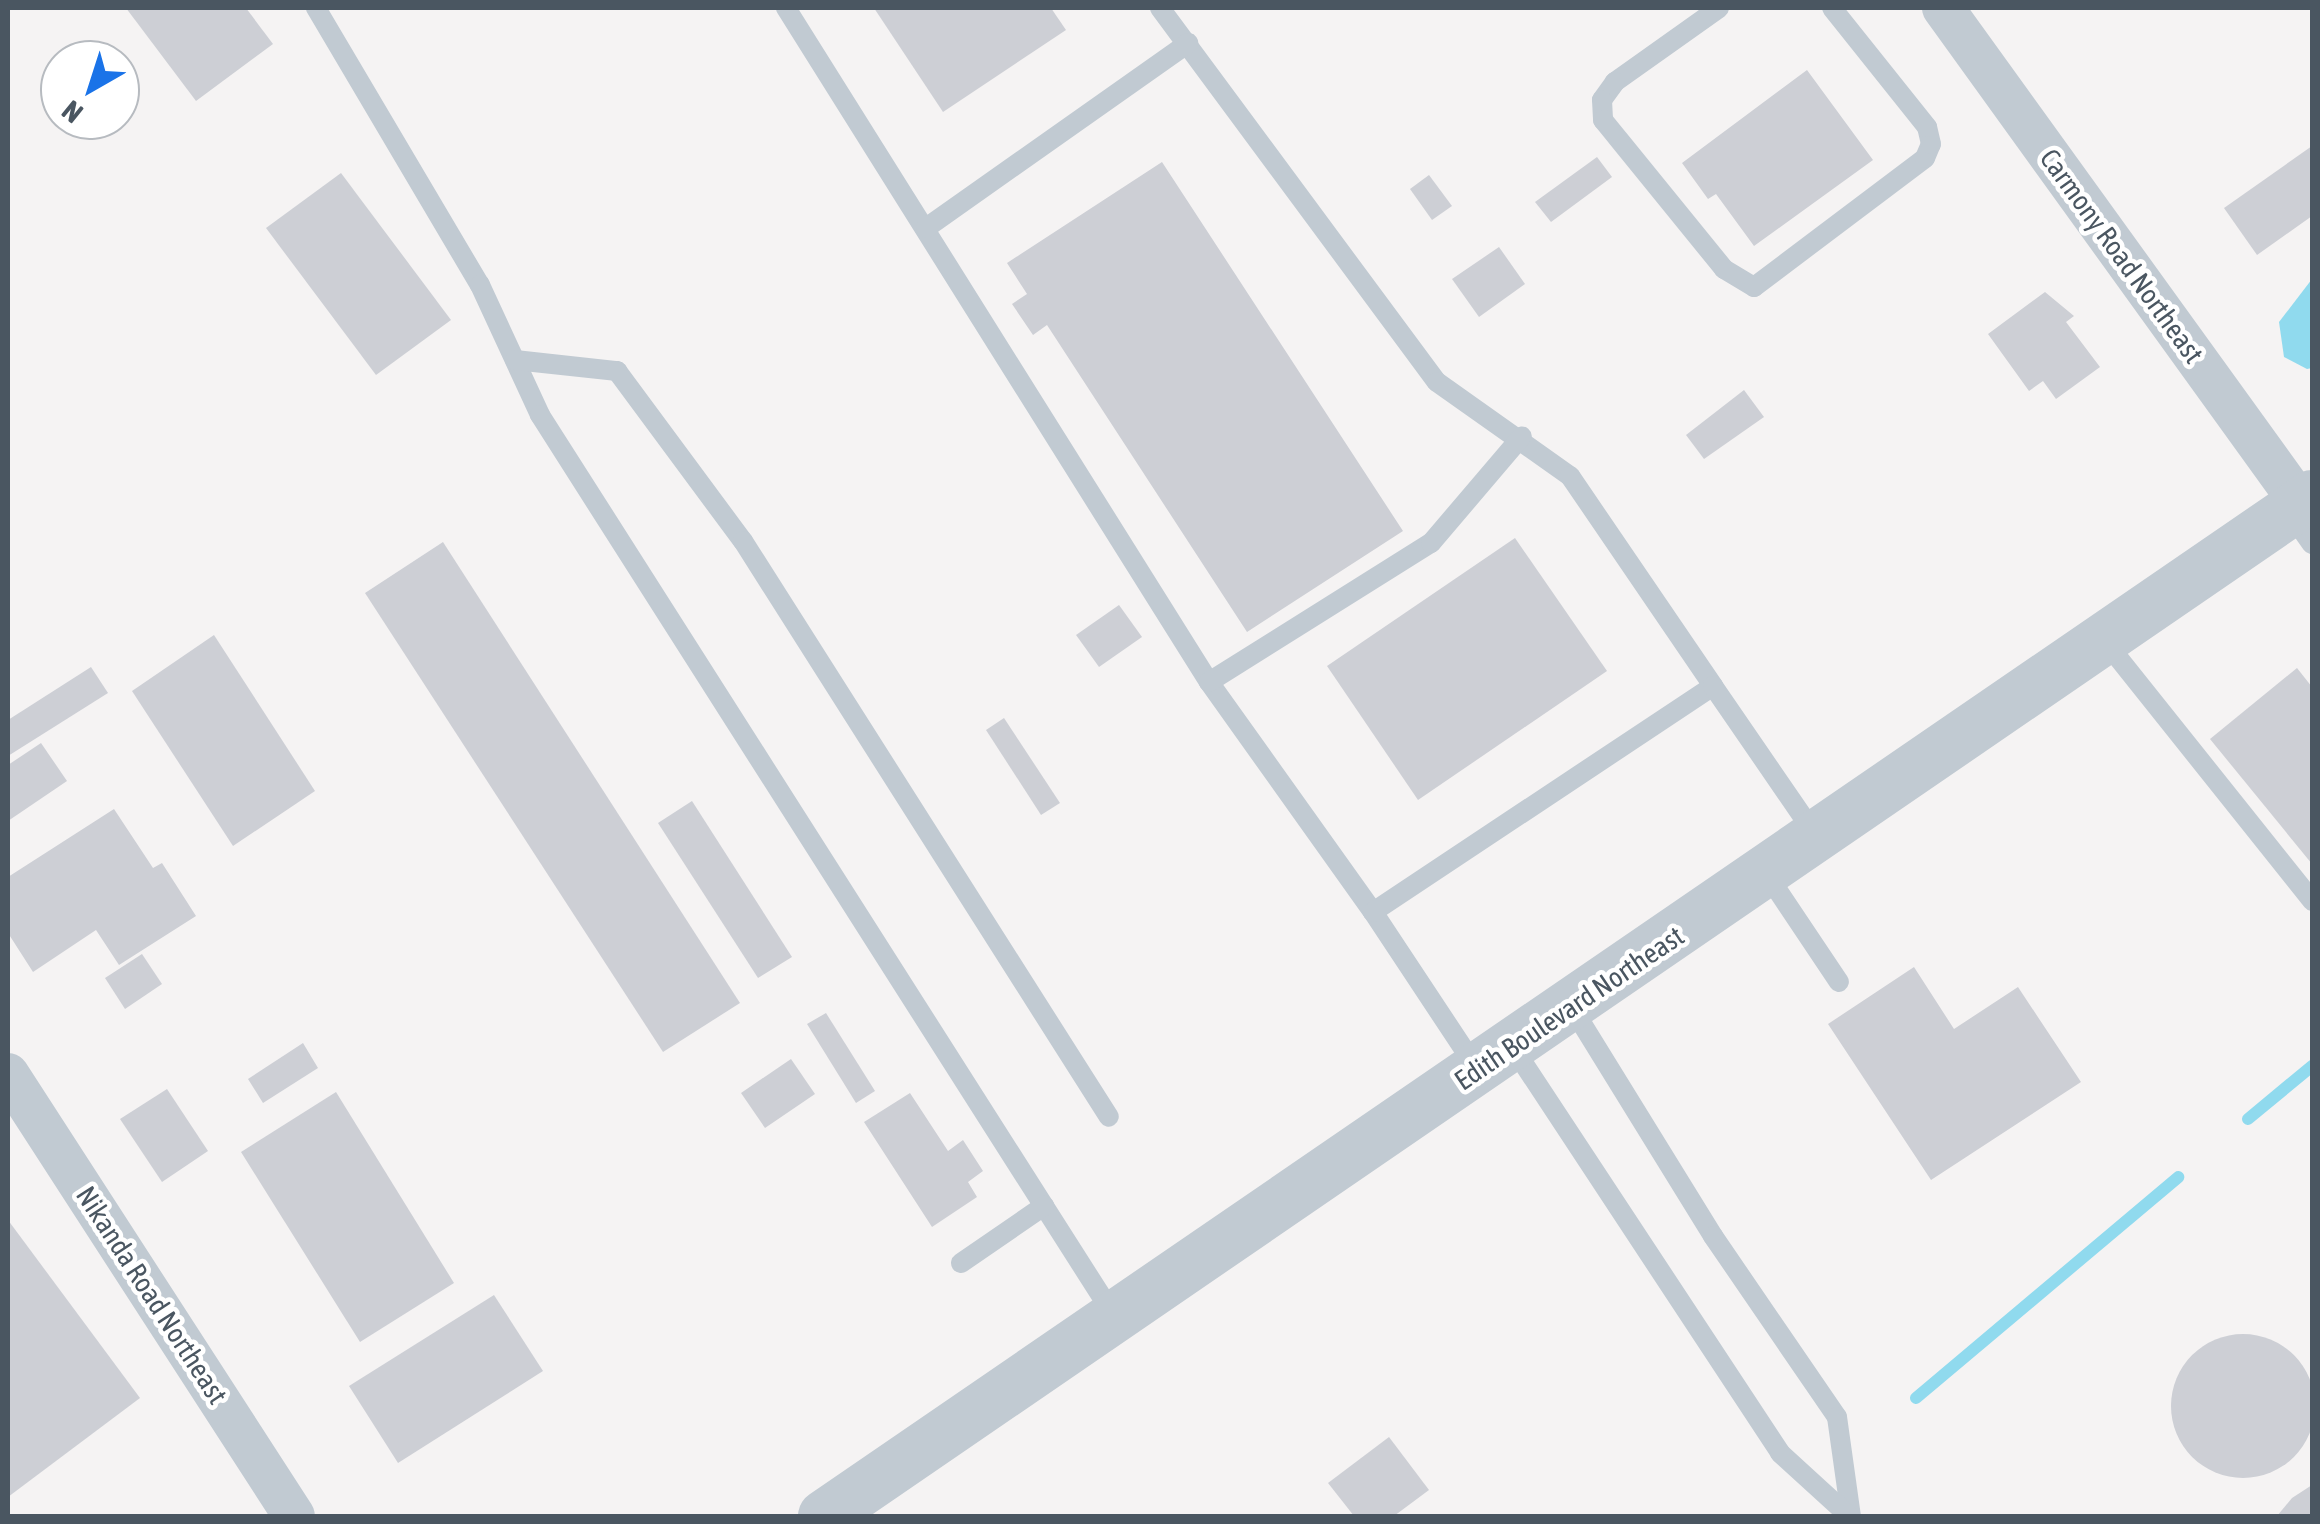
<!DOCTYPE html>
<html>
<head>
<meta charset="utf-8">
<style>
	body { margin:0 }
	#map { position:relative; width:2320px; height:1524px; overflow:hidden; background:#f5f3f3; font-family:"Asap Condensed",sans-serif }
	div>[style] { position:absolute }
	.water>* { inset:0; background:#90daee }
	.stream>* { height:12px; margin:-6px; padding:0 6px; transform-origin:6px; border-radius:6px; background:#90daee }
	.building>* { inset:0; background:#cdcfd5 }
	.round { border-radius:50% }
	.service>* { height:20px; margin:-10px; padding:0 10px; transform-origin:10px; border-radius:10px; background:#c1cad2 }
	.minor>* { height:42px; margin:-21px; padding:0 21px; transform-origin:21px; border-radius:21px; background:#c1cad2 }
	.tertiary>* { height:52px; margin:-26px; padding:0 26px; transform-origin:26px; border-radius:26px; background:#c1cad2 }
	span { translate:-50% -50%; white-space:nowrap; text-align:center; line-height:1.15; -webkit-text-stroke:9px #fff; paint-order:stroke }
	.street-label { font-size:28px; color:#4a5661 }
	.frame { position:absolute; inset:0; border:10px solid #4a5661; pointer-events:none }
	.north { position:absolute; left:40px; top:40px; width:100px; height:100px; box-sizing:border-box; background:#fff; border:2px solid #b7bbc0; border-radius:50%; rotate:219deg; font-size:28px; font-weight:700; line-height:40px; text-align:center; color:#4a5661 }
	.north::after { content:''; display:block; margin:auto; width:35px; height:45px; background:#1a73e8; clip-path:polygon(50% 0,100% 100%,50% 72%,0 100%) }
</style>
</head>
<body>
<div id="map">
	<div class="water">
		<div style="clip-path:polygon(2312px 279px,2312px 368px,2307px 369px,2284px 357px,2279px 322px)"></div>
	</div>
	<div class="stream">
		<div style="left:2248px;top:1119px;width:83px;rotate:-39.6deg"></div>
		<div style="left:1916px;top:1398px;width:343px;rotate:-40.1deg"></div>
	</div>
	<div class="building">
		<div style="clip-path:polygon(126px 8px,246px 8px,273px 44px,196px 101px)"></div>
		<div style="clip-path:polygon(874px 8px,1051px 8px,1066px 30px,943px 112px)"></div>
		<div style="clip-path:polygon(1807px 70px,1873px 160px,1754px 246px,1716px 194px,1708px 199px,1682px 163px)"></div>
		<div style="clip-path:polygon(2312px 146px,2312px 216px,2257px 255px,2224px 208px)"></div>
		<div style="clip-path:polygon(1597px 157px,1612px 177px,1551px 222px,1535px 202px)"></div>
		<div style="clip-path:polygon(1162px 162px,1403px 531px,1247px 632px,1047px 325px,1033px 335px,1012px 304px,1027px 294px,1007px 263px)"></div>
		<div style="clip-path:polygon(341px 173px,451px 320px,376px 375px,266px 228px)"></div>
		<div style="clip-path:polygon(1429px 175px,1452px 206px,1432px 220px,1410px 189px)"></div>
		<div style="clip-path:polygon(1499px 247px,1525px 284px,1479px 317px,1452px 279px)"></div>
		<div style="clip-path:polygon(2045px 292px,2074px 316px,2066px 322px,2100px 367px,2056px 399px,2043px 381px,2029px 391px,1988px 334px)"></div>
		<div style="clip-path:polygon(1744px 390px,1764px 417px,1704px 459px,1686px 435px)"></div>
		<div style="clip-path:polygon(1515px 538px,1607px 671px,1418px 800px,1327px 666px)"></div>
		<div style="clip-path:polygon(443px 542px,740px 1003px,663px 1052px,365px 593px)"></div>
		<div style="clip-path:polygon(1119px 605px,1142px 637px,1099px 667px,1076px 635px)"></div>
		<div style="clip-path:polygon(214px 635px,315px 791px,233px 846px,132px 691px)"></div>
		<div style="clip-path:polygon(91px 667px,108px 693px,8px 756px,8px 720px)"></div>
		<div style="clip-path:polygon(2297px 668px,2312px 687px,2312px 864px,2210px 739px)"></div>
		<div style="clip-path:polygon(1004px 718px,1060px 803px,1041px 815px,986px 730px)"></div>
		<div style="clip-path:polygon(41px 743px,67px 781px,8px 821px,8px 765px)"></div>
		<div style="clip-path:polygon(692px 801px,792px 957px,758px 978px,658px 823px)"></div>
		<div style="clip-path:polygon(114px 809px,153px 868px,162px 863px,196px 916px,119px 965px,96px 930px,33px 972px,8px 933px,8px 877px)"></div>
		<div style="clip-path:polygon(142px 954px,162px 984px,125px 1009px,105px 978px)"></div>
		<div style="clip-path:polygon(1914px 967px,1954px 1029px,2018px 987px,2081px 1082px,1931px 1180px,1828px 1024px)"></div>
		<div style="clip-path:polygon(826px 1013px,875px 1091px,856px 1103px,807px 1024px)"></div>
		<div style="clip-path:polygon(303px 1043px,318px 1068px,263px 1103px,248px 1079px)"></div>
		<div style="clip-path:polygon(791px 1059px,815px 1094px,765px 1128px,741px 1093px)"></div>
		<div style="clip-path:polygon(167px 1089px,208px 1151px,162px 1182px,120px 1119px)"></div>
		<div style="clip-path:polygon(336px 1092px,454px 1283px,360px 1342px,241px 1152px)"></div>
		<div style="clip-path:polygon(910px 1093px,948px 1151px,963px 1140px,983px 1171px,968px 1182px,977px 1197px,932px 1227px,864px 1122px)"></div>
		<div style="clip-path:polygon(8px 1220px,140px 1398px,8px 1497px)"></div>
		<div style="clip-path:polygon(494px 1295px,543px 1371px,398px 1463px,349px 1386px)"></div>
		<div class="round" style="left:2171px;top:1334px;width:144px;height:144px"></div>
		<div style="clip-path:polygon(1389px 1437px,1429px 1490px,1394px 1516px,1354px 1516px,1328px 1483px)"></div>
		<div style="clip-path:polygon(2312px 1485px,2312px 1516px,2277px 1516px,2292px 1498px)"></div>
	</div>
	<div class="service">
		<div style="left:316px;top:8px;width:322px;rotate:59.4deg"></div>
		<div style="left:480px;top:285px;width:143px;rotate:65.2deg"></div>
		<div style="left:540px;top:415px;width:1068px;rotate:57.5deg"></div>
		<div style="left:786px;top:8px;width:796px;rotate:57.89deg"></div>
		<div style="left:1209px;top:682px;width:282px;rotate:54.5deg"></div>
		<div style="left:1160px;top:8px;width:465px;rotate:53.5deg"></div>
		<div style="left:1437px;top:382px;width:163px;rotate:35.3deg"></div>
		<div style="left:1570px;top:476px;width:254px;rotate:55.7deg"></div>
		<div style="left:1719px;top:8px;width:128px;rotate:144.6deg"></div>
		<div style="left:1615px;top:82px;width:22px;rotate:126deg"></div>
		<div style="left:1602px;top:100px;width:20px;rotate:87deg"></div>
		<div style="left:1603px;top:120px;width:192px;rotate:50.9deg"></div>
		<div style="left:1724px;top:269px;width:35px;rotate:31deg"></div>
		<div style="left:1754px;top:287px;width:214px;rotate:-37deg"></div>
		<div style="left:1925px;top:158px;width:15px;rotate:-67deg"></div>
		<div style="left:1931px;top:144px;width:17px;rotate:-103deg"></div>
		<div style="left:1927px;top:127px;width:152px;rotate:-128.6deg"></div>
		<div style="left:926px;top:228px;width:321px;rotate:-35.2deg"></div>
		<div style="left:515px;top:360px;width:103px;rotate:6.2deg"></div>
		<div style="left:617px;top:371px;width:212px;rotate:53.5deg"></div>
		<div style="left:743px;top:541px;width:682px;rotate:57.57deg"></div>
		<div style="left:2290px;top:513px;width:38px;rotate:55deg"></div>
		<div style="left:2104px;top:640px;width:334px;rotate:51.4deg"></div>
		<div style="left:1209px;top:682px;width:262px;rotate:-32.1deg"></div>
		<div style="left:1431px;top:543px;width:140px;rotate:-49.6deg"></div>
		<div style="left:1766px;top:873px;width:131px;rotate:56.2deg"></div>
		<div style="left:1571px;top:1006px;width:270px;rotate:58.3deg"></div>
		<div style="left:1713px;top:1236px;width:219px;rotate:55.6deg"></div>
		<div style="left:1837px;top:1417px;width:100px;rotate:82deg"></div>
		<div style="left:1512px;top:1046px;width:487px;rotate:56.6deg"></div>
		<div style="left:1780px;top:1453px;width:93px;rotate:42.4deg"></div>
		<div style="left:1475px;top:1066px;width:185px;rotate:-123.5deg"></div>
		<div style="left:1373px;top:912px;width:408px;rotate:-33.6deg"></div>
		<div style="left:1713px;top:686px;width:182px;rotate:55.5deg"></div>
		<div style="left:961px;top:1263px;width:101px;rotate:-34.5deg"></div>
	</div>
	<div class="minor">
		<div style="left:1943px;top:8px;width:612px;rotate:54.18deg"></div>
		<div style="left:8px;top:1074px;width:526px;rotate:57.09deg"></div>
	</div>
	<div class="tertiary">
		<div style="left:824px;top:1516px;width:1804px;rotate:-34.43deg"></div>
	</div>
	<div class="street-label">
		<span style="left:2122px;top:256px;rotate:54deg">Carmony Road Northeast</span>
		<span style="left:1569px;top:1008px;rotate:-34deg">Edith Boulevard Northeast</span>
		<span style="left:152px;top:1295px;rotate:57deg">Nikanda Road Northeast</span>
	</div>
	<div class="frame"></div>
	<div class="north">N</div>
</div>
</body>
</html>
